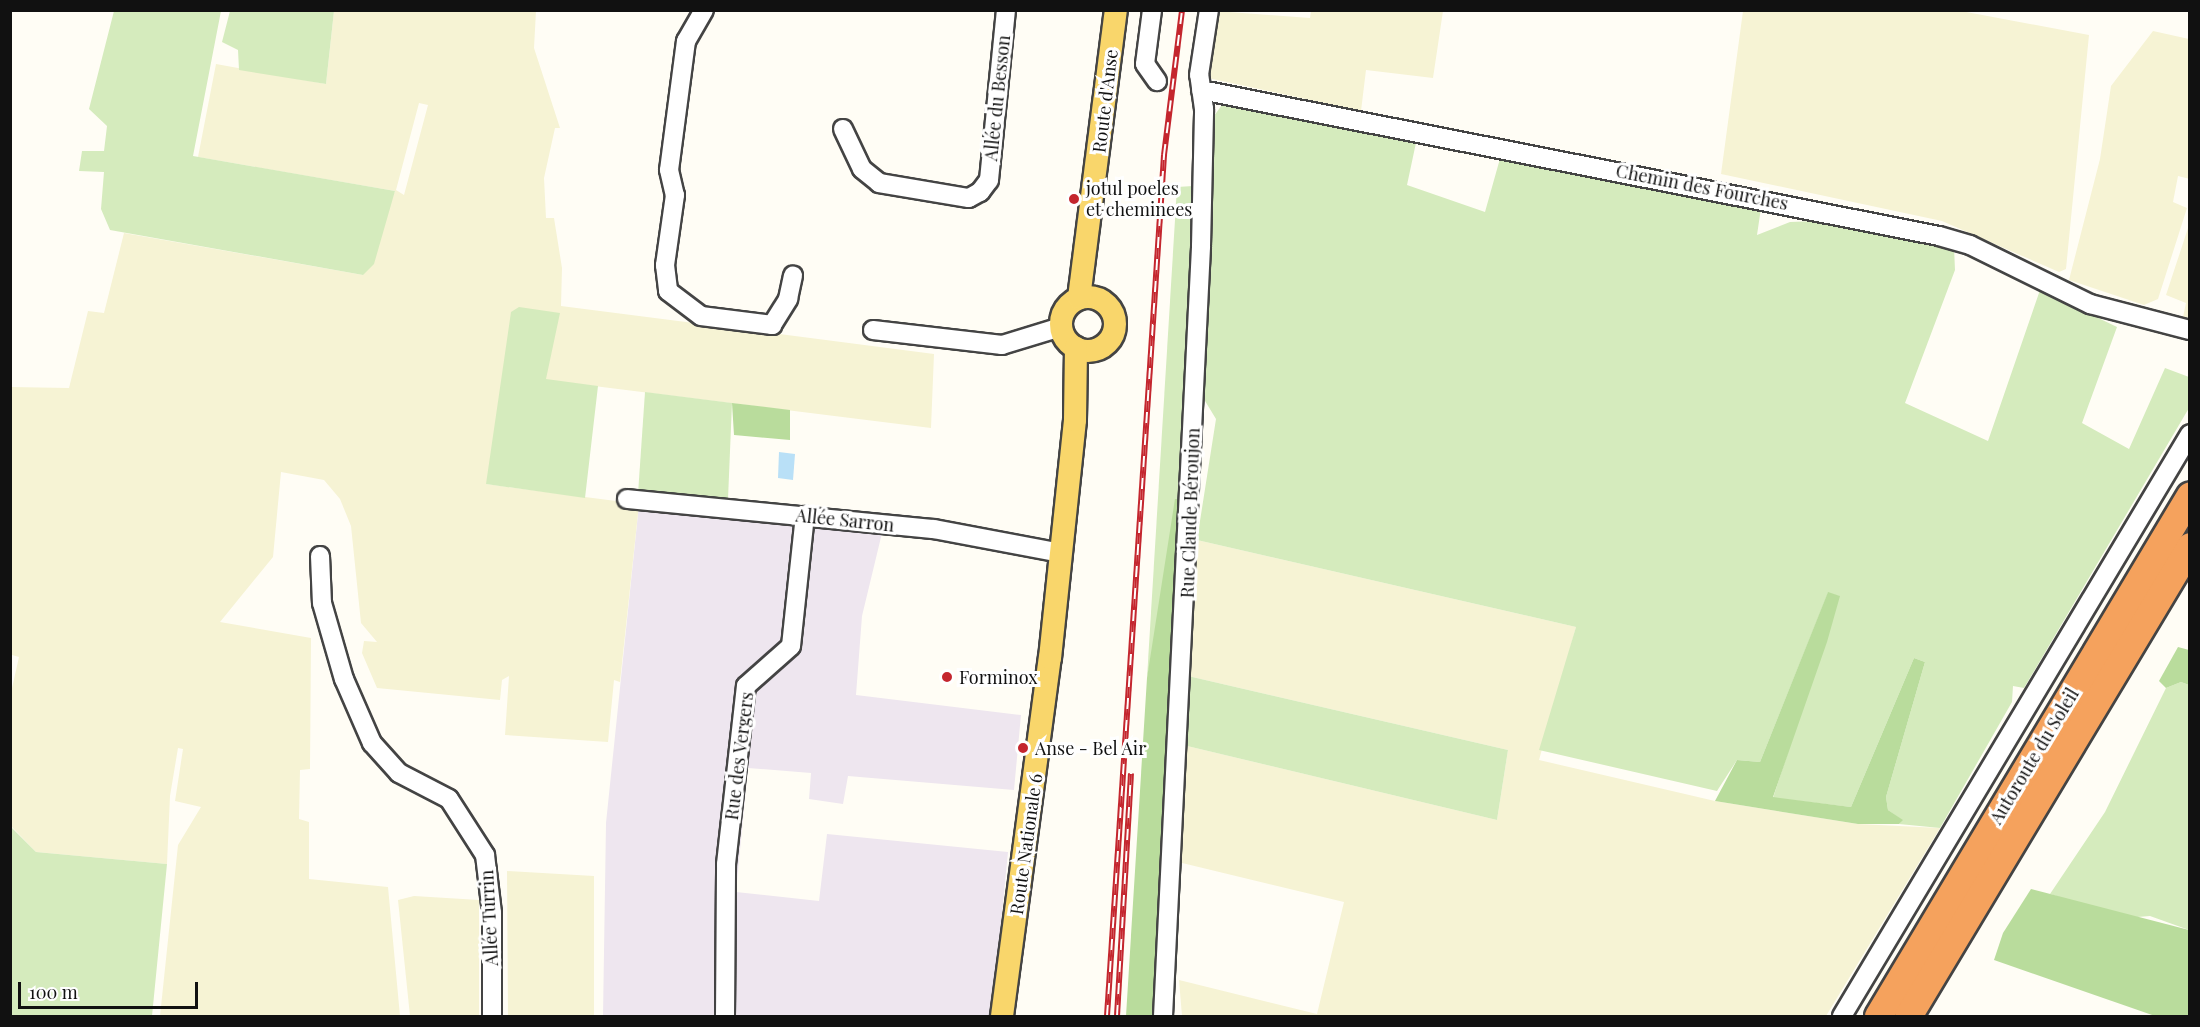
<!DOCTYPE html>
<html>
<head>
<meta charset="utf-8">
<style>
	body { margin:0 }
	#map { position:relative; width:2200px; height:1027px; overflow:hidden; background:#fffdf5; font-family:"Playfair Display",serif }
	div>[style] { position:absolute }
	.industrial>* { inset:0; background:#eee6ef }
	.farmland>* { inset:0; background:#f6f3d4 }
	.green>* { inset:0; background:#d5ebbd }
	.forest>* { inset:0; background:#b9dc9c }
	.water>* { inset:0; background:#b9e0f7 }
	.roads { filter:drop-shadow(2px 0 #444) drop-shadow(-2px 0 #444) drop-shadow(0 2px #444) drop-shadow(0 -2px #444) }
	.minor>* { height:18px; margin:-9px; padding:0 9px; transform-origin:9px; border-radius:9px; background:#fff }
	.major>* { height:22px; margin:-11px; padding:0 11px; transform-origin:11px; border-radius:11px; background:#f9d66b }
	.major>.ring { margin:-11px; padding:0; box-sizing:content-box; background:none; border:22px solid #f9d66b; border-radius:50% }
	.highway>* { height:27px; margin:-13.5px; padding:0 13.5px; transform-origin:13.5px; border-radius:13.5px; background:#f5a25d }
	.rail>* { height:6px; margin-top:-3px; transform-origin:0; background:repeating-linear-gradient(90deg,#fff 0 11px,#c4262e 0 22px); box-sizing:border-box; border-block:2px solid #c4262e }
	.dots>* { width:16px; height:16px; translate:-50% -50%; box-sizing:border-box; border:3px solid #fff; border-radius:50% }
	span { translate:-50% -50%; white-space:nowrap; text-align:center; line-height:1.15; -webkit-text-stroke:6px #fff; paint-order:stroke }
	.street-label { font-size:18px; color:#111 }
	.poi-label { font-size:18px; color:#111 }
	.left { translate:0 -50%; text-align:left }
	.frame { position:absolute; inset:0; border:12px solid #111; pointer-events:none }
	.scale { position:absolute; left:18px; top:982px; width:180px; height:27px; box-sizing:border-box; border:3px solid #111; border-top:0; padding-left:8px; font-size:18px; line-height:21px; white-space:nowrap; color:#111; -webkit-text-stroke:4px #fff; paint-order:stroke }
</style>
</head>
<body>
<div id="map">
	<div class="industrial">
		<div style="clip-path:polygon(639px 504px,882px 533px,862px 616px,856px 695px,1021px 715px,1014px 790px,848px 776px,843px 804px,809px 799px,811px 773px,748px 768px,736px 892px,819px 901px,827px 834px,1008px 852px,992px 1016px,603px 1016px,606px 823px)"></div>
	</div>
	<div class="farmland">
		<div style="clip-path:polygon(evenodd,334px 11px,536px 11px,534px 48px,560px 128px,555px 128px,544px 178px,546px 218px,554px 218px,562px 268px,561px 306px,934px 354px,931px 428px,546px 380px,486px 484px,639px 504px,620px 682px,614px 680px,608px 742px,505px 735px,509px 676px,502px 680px,500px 700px,377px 688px,362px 653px,364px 641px,377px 642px,361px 623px,351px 526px,340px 499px,324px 480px,281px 472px,273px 557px,220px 622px,311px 638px,310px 769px,300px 770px,299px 819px,309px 822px,309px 879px,388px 887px,400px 1016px,160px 1016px,178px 845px,201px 807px,175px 801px,183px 749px,178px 748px,170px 796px,167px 864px,36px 852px,11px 826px,10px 697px,19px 657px,12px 655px,11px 661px,11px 387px,69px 388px,88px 311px,104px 313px,124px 233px,363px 275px,395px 191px,198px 157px,216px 64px,326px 84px,334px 11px,419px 103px,428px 105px,404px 195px,396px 190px,419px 103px)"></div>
		<div style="clip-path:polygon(1216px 11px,1310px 18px,1311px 11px,1443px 11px,1433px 78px,1366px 70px,1361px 111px,1208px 78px)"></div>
		<div style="clip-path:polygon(1743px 11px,1961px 11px,2089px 35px,2066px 269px,2059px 272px,1942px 221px,1721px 174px)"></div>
		<div style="clip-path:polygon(2153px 31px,2189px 39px,2190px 179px,2178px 176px,2173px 202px,2187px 208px,2158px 299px,2144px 305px,2069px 280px,2100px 159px,2111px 86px)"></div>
		<div style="clip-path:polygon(2189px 225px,2190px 318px,2189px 318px,2183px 317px,2186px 303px,2166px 295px)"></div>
		<div style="clip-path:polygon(1197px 540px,1576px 627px,1539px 760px,1715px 801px,1858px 824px,1940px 828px,1826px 1016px,1182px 1016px,1179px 980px,1317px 1014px,1344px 902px,1178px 862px,1183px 745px,1497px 820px,1508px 750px,1188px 676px)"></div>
		<div style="clip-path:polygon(507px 871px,594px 876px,594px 1016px,508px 1016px)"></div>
		<div style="clip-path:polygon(414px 896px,479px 900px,479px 1016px,410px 1016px,398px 900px)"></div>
	</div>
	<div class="green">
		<div style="clip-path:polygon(114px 11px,221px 11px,193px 156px,395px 191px,374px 264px,363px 275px,110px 230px,101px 209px,104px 172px,79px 171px,82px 151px,104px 151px,107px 126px,89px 109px)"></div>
		<div style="clip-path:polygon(230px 11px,334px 11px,326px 84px,239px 70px,238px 50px,222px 42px)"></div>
		<div style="clip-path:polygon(1224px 102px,1417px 138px,1407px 185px,1485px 212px,1501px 155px,1761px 208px,1757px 235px,1790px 222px,1817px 221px,1954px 247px,1955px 270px,1905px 403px,1988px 441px,2040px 290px,2117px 327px,2082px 423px,2129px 449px,2165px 368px,2189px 377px,2189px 408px,2024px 688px,2013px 686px,2012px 702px,1940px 828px,1899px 824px,1902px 820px,1888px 810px,1886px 797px,1925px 662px,1914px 658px,1851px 807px,1773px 798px,1839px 596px,1828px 593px,1760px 762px,1737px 760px,1717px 791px,1539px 750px,1576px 627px,1197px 540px,1216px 419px,1199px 391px,1214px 116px)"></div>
		<div style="clip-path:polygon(1193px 186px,1184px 499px,1147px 678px,1177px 187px)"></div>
		<div style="clip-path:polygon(519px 307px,560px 313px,546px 379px,598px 386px,585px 498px,486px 484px,511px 312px)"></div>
		<div style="clip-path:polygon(645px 392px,732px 403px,728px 499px,638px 494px)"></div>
		<div style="clip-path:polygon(1188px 676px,1508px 750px,1497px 820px,1183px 745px)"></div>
		<div style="clip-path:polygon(2181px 682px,2189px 685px,2189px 930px,2150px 916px,2125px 918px,2050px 894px,2105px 812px,2166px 688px)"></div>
		<div style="clip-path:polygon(10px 826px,36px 852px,167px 864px,152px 1016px,11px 1016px)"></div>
	</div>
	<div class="forest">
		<div style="clip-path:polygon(732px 403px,790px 410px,790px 440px,734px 435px)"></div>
		<div style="clip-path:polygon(1175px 499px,1184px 499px,1160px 1016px,1126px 1016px,1147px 678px)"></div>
		<div style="clip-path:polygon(1828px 592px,1840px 596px,1827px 642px,1773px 797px,1851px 807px,1914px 658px,1925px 662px,1886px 797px,1888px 810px,1903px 820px,1899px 824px,1858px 824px,1715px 801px,1737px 760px,1760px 762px)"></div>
		<div style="clip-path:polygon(2178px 647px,2189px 650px,2189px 685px,2181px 682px,2166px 688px,2159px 681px)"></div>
		<div style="clip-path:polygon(2031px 889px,2189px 930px,2189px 1016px,2155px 1016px,1994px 960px,2003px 933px)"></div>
	</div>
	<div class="water">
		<div style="clip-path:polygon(779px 452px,795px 454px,793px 480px,778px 478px)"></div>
	</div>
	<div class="roads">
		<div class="minor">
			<div style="left:704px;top:10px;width:36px;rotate:120deg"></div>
			<div style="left:686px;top:41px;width:130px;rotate:97.5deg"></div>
			<div style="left:669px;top:170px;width:26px;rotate:77deg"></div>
			<div style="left:675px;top:195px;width:71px;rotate:98.1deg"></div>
			<div style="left:665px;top:265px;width:26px;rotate:83deg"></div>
			<div style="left:668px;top:291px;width:41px;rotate:37.1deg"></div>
			<div style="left:701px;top:316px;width:72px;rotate:7.2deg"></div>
			<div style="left:772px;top:325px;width:31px;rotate:-58deg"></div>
			<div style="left:788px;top:299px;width:24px;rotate:-78deg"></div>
			<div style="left:1152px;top:10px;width:54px;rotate:97.4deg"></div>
			<div style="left:1145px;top:64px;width:21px;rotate:55deg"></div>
			<div style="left:1201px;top:90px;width:752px;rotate:11.19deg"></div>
			<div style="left:1939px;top:236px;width:32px;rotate:16deg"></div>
			<div style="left:1970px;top:245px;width:134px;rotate:26.2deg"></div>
			<div style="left:2090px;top:304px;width:103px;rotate:14.6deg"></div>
			<div style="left:843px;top:129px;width:44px;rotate:64.6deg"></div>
			<div style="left:862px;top:169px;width:22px;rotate:39deg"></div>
			<div style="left:879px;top:183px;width:91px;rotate:9.5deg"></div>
			<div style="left:969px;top:198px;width:13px;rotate:-29deg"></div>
			<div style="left:980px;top:192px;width:15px;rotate:-53deg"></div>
			<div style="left:989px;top:180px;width:171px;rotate:-84.3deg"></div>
			<div style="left:873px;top:330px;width:130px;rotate:6.6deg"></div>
			<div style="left:1002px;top:345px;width:62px;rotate:-17deg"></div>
			<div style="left:627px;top:499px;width:308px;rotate:5.6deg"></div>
			<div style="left:934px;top:529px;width:129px;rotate:10.7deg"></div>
			<div style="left:320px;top:556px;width:47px;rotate:87.6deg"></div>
			<div style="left:322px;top:603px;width:79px;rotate:73.9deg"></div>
			<div style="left:344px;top:679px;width:70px;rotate:66.4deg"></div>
			<div style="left:372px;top:743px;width:40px;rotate:48deg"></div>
			<div style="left:399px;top:773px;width:56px;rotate:27.5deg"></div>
			<div style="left:449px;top:799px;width:67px;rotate:57.3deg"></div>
			<div style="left:485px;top:855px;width:58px;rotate:83.1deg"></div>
			<div style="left:492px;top:913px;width:103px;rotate:90deg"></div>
			<div style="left:725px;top:1016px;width:152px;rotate:-89.6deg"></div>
			<div style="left:726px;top:864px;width:179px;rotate:-83.6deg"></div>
			<div style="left:746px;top:686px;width:60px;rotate:-41.6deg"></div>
			<div style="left:791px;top:646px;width:131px;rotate:-83.9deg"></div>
			<div style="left:1163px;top:1016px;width:771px;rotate:-87.17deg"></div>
			<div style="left:1201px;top:246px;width:137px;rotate:-88.7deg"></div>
			<div style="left:1204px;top:109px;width:34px;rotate:-98deg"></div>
			<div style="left:1199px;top:75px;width:66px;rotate:-81.3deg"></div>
			<div style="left:1842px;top:1016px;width:678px;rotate:-59.12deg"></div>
		</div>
		<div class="major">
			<div class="ring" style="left:1061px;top:297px;width:32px;height:32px"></div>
			<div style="left:1079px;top:298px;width:290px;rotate:-82.7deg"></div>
			<div style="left:1002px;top:1016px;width:361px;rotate:-82.4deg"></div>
			<div style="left:1050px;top:658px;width:239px;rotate:-84deg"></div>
			<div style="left:1075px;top:420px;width:72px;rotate:-89.2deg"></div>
		</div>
		<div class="highway">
			<div style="left:1878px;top:1016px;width:607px;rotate:-59.08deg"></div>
			<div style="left:1908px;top:1016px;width:548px;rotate:-59.04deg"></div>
		</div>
	</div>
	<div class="rail">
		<div style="left:1107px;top:1016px;width:863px;rotate:-86.21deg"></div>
		<div style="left:1164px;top:155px;width:146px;rotate:-82.9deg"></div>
		<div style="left:1117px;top:1016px;width:243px;rotate:-86.7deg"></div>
	</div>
	<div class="dots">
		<div style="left:1074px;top:199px;background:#c4262e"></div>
		<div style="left:947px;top:677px;background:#c4262e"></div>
		<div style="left:1023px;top:748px;background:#c4262e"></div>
	</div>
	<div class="street-label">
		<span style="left:997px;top:98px;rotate:-84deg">Allée du Besson</span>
		<span style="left:1105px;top:101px;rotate:-83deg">Route d'Anse</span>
		<span style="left:1702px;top:187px;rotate:11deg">Chemin des Fourches</span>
		<span style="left:1190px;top:513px;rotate:-88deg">Rue Claude Béroujon</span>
		<span style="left:845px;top:520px;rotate:6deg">Allée Sarron</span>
		<span style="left:739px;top:756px;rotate:-83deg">Rue des Vergers</span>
		<span style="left:2034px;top:756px;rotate:-59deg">Autoroute du Soleil</span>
		<span style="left:1026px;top:844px;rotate:-82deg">Route Nationale 6</span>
		<span style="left:489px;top:918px;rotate:-93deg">Allée Turrin</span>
	</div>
	<div class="poi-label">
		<span class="left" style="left:1086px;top:199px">jotul poeles<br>et cheminees</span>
		<span class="left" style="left:959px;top:677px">Forminox</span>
		<span class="left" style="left:1035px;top:748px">Anse - Bel Air</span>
	</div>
	<div class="frame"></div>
	<div class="scale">100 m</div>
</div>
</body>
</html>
